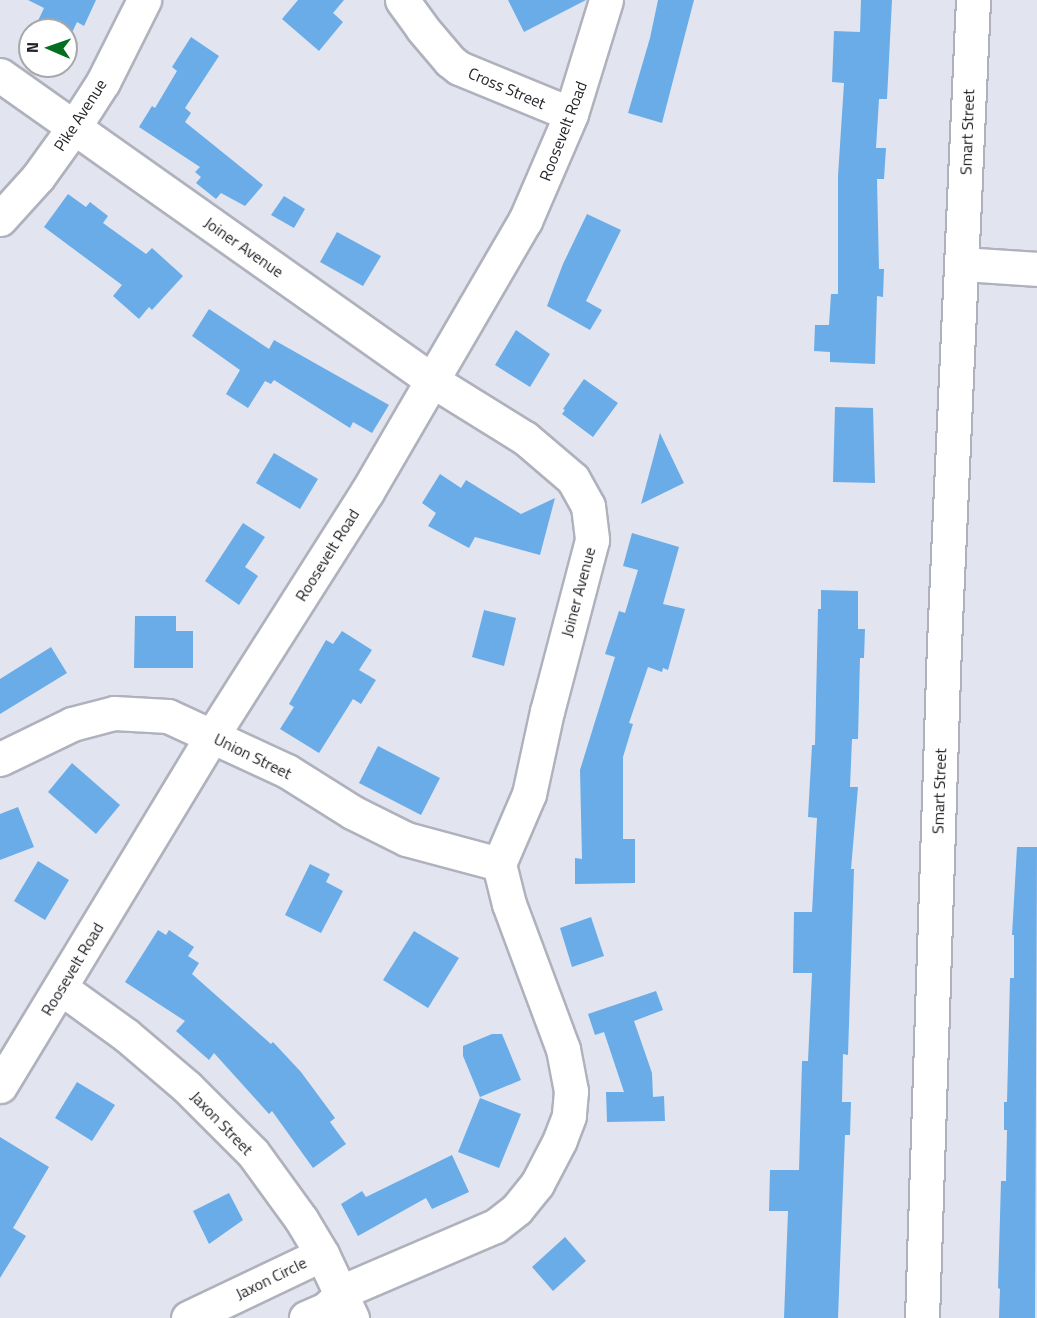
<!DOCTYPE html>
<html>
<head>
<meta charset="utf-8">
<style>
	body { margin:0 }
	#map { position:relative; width:1037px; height:1318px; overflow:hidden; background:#e2e5f0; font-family:"Titillium Web",sans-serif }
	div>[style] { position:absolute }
	.building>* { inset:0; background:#69ace8 }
	.roads { filter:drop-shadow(2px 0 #afb2bc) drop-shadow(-2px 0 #afb2bc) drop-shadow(0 2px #afb2bc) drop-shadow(0 -2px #afb2bc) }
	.street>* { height:33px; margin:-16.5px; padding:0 16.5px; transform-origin:16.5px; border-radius:16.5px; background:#fff }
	span { translate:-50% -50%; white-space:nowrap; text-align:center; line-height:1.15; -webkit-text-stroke:5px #fff; paint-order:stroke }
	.street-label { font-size:16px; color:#232428 }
	.north { position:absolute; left:18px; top:18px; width:60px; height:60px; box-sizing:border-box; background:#fff; border:2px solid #a7a7a9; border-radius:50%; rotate:272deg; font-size:16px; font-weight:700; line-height:24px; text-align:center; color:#232428 }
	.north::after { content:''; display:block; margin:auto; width:21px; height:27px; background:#046f20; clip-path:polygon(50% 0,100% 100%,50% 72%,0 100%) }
</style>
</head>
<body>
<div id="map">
	<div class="building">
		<div style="clip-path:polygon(28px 0,96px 0,84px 26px,77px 22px,69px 39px,66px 37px,66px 30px,51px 30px,37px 23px,44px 8px)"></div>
		<div style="clip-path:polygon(298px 0,344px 0,333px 13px,343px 22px,319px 51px,282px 19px)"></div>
		<div style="clip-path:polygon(508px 0,586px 0,524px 32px)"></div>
		<div style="clip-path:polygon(658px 0,694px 0,662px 123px,628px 113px,650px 38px)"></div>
		<div style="clip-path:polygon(861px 0,892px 0,887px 99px,879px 99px,876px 148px,886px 148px,884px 179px,877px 179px,879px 269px,884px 269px,883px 297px,877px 296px,875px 364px,830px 362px,830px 352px,814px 351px,815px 325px,829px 325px,831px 294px,838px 294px,838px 176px,844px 83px,832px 82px,834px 31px,860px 32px)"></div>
		<div style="clip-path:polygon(191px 37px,219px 56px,185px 108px,191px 113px,185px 122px,263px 185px,245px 206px,221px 193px,216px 199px,196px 183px,201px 177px,195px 172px,200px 167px,139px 127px,152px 106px,155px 108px,177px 71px,172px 67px)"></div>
		<div style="clip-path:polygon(68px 194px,86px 207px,90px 202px,108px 216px,103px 223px,146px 254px,152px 248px,183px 276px,152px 310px,149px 307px,139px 319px,113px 296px,122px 285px,44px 227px)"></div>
		<div style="clip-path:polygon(284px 196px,305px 209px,294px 228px,271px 215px)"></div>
		<div style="clip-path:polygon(587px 214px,621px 230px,586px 301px,602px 310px,590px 330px,547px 306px,563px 264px)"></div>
		<div style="clip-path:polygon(337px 232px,381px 256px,363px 286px,320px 262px)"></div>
		<div style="clip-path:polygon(209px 309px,269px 349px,274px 340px,389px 405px,372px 433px,353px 422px,350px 428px,274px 380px,271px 384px,265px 381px,248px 408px,226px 394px,240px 370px,192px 336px)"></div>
		<div style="clip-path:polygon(516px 330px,550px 354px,530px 387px,495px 365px)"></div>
		<div style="clip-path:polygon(584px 379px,618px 403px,593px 437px,562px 414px,565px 410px,563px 409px)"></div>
		<div style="clip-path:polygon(835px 407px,873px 408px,875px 483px,833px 482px)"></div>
		<div style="clip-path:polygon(660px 433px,684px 483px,641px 504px)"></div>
		<div style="clip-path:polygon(274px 453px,318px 479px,300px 509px,256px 483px)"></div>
		<div style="clip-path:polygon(440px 474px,461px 488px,466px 480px,521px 514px,555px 498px,540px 555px,475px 537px,469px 548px,428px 526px,436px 513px,422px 503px)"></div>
		<div style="clip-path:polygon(243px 523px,265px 537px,245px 567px,258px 576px,239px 605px,205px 581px)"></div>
		<div style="clip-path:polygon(632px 533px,679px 547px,663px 604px,685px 609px,668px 670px,663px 668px,662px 672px,648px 667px,629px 723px,633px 724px,623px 757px,623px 839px,635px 839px,635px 883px,575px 884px,575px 858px,582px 859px,580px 770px,615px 657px,605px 654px,619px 611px,625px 613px,638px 570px,623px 566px)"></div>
		<div style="clip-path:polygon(821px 590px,858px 591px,858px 629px,865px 629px,864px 658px,860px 658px,858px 739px,852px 739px,850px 787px,858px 787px,851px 869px,854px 869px,848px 1055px,843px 1054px,842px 1102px,851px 1102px,850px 1135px,845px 1135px,838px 1318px,784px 1318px,788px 1211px,769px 1211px,770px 1170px,799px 1170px,802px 1061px,808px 1061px,812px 973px,793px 973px,794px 912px,812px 912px,817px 818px,808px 817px,812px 745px,815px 745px,818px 609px,821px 609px)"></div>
		<div style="clip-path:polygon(484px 610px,516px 618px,504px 666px,472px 657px)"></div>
		<div style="clip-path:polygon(135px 616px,176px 616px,176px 631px,193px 631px,193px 668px,134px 668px)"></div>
		<div style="clip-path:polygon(342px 631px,372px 650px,359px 670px,376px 680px,361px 704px,353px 699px,319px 753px,280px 729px,294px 707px,289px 704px,326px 640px,333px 644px)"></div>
		<div style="clip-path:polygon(51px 647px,67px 673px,0 714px,0 679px)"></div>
		<div style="clip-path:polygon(378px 746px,440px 778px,421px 815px,359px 783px)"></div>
		<div style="clip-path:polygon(72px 763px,120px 805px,96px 834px,48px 792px)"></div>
		<div style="clip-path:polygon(18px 807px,34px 847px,0 860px,0 814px)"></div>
		<div style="clip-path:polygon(1017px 847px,1037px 847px,1035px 1318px,999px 1318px,1000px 1289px,998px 1288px,1001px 1181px,1006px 1181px,1007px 1130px,1004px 1130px,1004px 1102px,1007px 1102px,1010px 978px,1014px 978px,1014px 935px,1012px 935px)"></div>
		<div style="clip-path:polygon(38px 861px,69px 880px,45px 920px,14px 901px)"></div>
		<div style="clip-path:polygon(310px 864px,330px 874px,326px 882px,343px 891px,321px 933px,285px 915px)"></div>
		<div style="clip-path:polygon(591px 917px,604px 956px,572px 967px,560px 928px)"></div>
		<div style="clip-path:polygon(158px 930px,166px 935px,169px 930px,194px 947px,188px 956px,199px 963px,192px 974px,271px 1044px,273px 1042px,301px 1072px,335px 1118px,330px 1122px,346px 1144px,313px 1168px,272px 1111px,269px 1114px,214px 1053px,209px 1060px,176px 1031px,185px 1021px,125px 982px)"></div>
		<div style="clip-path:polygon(414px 931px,459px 958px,428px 1008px,383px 980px)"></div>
		<div style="clip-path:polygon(656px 991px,663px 1010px,634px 1021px,652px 1073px,653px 1097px,664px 1096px,665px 1121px,607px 1122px,606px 1092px,624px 1092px,604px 1032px,595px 1035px,588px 1014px)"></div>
		<div style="clip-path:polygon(492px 1034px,502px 1034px,521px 1080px,480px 1097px,463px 1056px,463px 1046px)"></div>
		<div style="clip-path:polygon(77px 1082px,115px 1105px,92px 1141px,55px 1118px)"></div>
		<div style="clip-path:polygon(480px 1098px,521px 1114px,499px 1168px,458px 1152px)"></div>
		<div style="clip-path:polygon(0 1137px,49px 1167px,13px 1228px,26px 1236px,0 1278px)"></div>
		<div style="clip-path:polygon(452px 1155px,469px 1192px,432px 1209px,426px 1198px,358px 1236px,341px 1204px,362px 1191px,366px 1197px)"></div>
		<div style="clip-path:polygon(229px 1193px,243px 1220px,209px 1244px,193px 1211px)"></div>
		<div style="clip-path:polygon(565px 1237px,586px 1261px,553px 1291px,532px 1267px)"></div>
	</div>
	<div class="roads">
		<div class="street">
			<div style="left:402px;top:0;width:34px;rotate:54deg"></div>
			<div style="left:422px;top:28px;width:43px;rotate:49.7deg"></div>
			<div style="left:450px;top:61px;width:11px;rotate:38deg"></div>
			<div style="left:459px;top:68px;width:121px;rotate:22.3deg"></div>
			<div style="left:0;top:75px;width:530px;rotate:35.25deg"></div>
			<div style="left:433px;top:381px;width:108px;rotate:31.8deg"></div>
			<div style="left:525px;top:438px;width:63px;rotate:40.5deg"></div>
			<div style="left:573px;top:479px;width:31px;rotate:61deg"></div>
			<div style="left:588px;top:506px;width:34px;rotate:83deg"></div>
			<div style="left:592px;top:540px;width:177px;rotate:104.7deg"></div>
			<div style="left:547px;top:711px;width:85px;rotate:102.2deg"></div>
			<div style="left:529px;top:794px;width:76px;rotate:113.2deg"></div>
			<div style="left:499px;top:864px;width:41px;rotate:76deg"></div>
			<div style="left:509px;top:904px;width:155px;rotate:69.6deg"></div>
			<div style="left:563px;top:1049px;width:43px;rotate:79.2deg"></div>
			<div style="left:571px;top:1091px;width:25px;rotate:95deg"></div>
			<div style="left:569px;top:1116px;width:26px;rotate:111deg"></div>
			<div style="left:560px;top:1140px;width:50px;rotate:117.6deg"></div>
			<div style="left:537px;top:1184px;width:32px;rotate:129deg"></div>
			<div style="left:517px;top:1209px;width:28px;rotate:142deg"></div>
			<div style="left:495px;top:1226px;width:160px;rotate:156.8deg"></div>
			<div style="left:348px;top:1289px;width:30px;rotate:138deg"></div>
			<div style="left:326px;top:1309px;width:22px;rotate:156deg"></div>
			<div style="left:0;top:219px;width:57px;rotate:-47.9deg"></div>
			<div style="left:38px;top:177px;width:62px;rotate:-54.2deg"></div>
			<div style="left:74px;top:127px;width:54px;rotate:-57.2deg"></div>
			<div style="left:103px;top:82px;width:92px;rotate:-63.4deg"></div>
			<div style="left:962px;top:264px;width:75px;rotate:3.8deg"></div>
			<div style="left:0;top:759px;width:80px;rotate:-25.9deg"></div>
			<div style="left:72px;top:724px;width:43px;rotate:-14.7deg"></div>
			<div style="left:114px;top:713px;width:54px;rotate:3.2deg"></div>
			<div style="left:168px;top:716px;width:131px;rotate:24.8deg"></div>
			<div style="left:287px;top:771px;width:77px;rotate:32.2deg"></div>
			<div style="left:352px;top:812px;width:60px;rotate:26.6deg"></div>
			<div style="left:406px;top:839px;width:96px;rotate:15deg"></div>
			<div style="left:61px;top:988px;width:80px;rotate:35.9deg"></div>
			<div style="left:126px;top:1035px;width:80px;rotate:40.4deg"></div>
			<div style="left:187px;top:1087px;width:93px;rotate:45deg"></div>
			<div style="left:253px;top:1153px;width:82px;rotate:54deg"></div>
			<div style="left:301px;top:1219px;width:41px;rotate:59deg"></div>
			<div style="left:322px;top:1254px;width:71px;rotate:64.9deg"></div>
			<div style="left:0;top:1086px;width:409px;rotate:-58.8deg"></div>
			<div style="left:212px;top:736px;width:289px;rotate:-57.6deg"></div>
			<div style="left:367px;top:492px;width:314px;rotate:-59.8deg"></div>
			<div style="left:525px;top:221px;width:116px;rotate:-66.7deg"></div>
			<div style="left:571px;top:114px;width:119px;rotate:-72.9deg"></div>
			<div style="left:188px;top:1318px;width:148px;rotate:-25.5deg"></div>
			<div style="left:922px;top:1318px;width:674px;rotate:-88.13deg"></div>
			<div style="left:944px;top:644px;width:645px;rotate:-87.42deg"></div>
		</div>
	</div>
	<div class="street-label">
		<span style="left:507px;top:88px;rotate:23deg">Cross Street</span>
		<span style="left:80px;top:115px;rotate:-57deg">Pike Avenue</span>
		<span style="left:563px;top:131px;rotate:-69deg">Roosevelt Road</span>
		<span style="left:967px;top:132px;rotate:-88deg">Smart Street</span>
		<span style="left:244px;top:247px;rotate:35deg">Joiner Avenue</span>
		<span style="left:327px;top:555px;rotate:-58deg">Roosevelt Road</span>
		<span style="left:578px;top:592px;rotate:-75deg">Joiner Avenue</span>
		<span style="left:253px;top:756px;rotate:26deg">Union Street</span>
		<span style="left:939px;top:791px;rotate:-88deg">Smart Street</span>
		<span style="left:72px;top:969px;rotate:-59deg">Roosevelt Road</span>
		<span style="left:222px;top:1123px;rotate:46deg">Jaxon Street</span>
		<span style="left:271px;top:1278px;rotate:-26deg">Jaxon Circle</span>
	</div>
	<div class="north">N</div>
</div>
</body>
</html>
